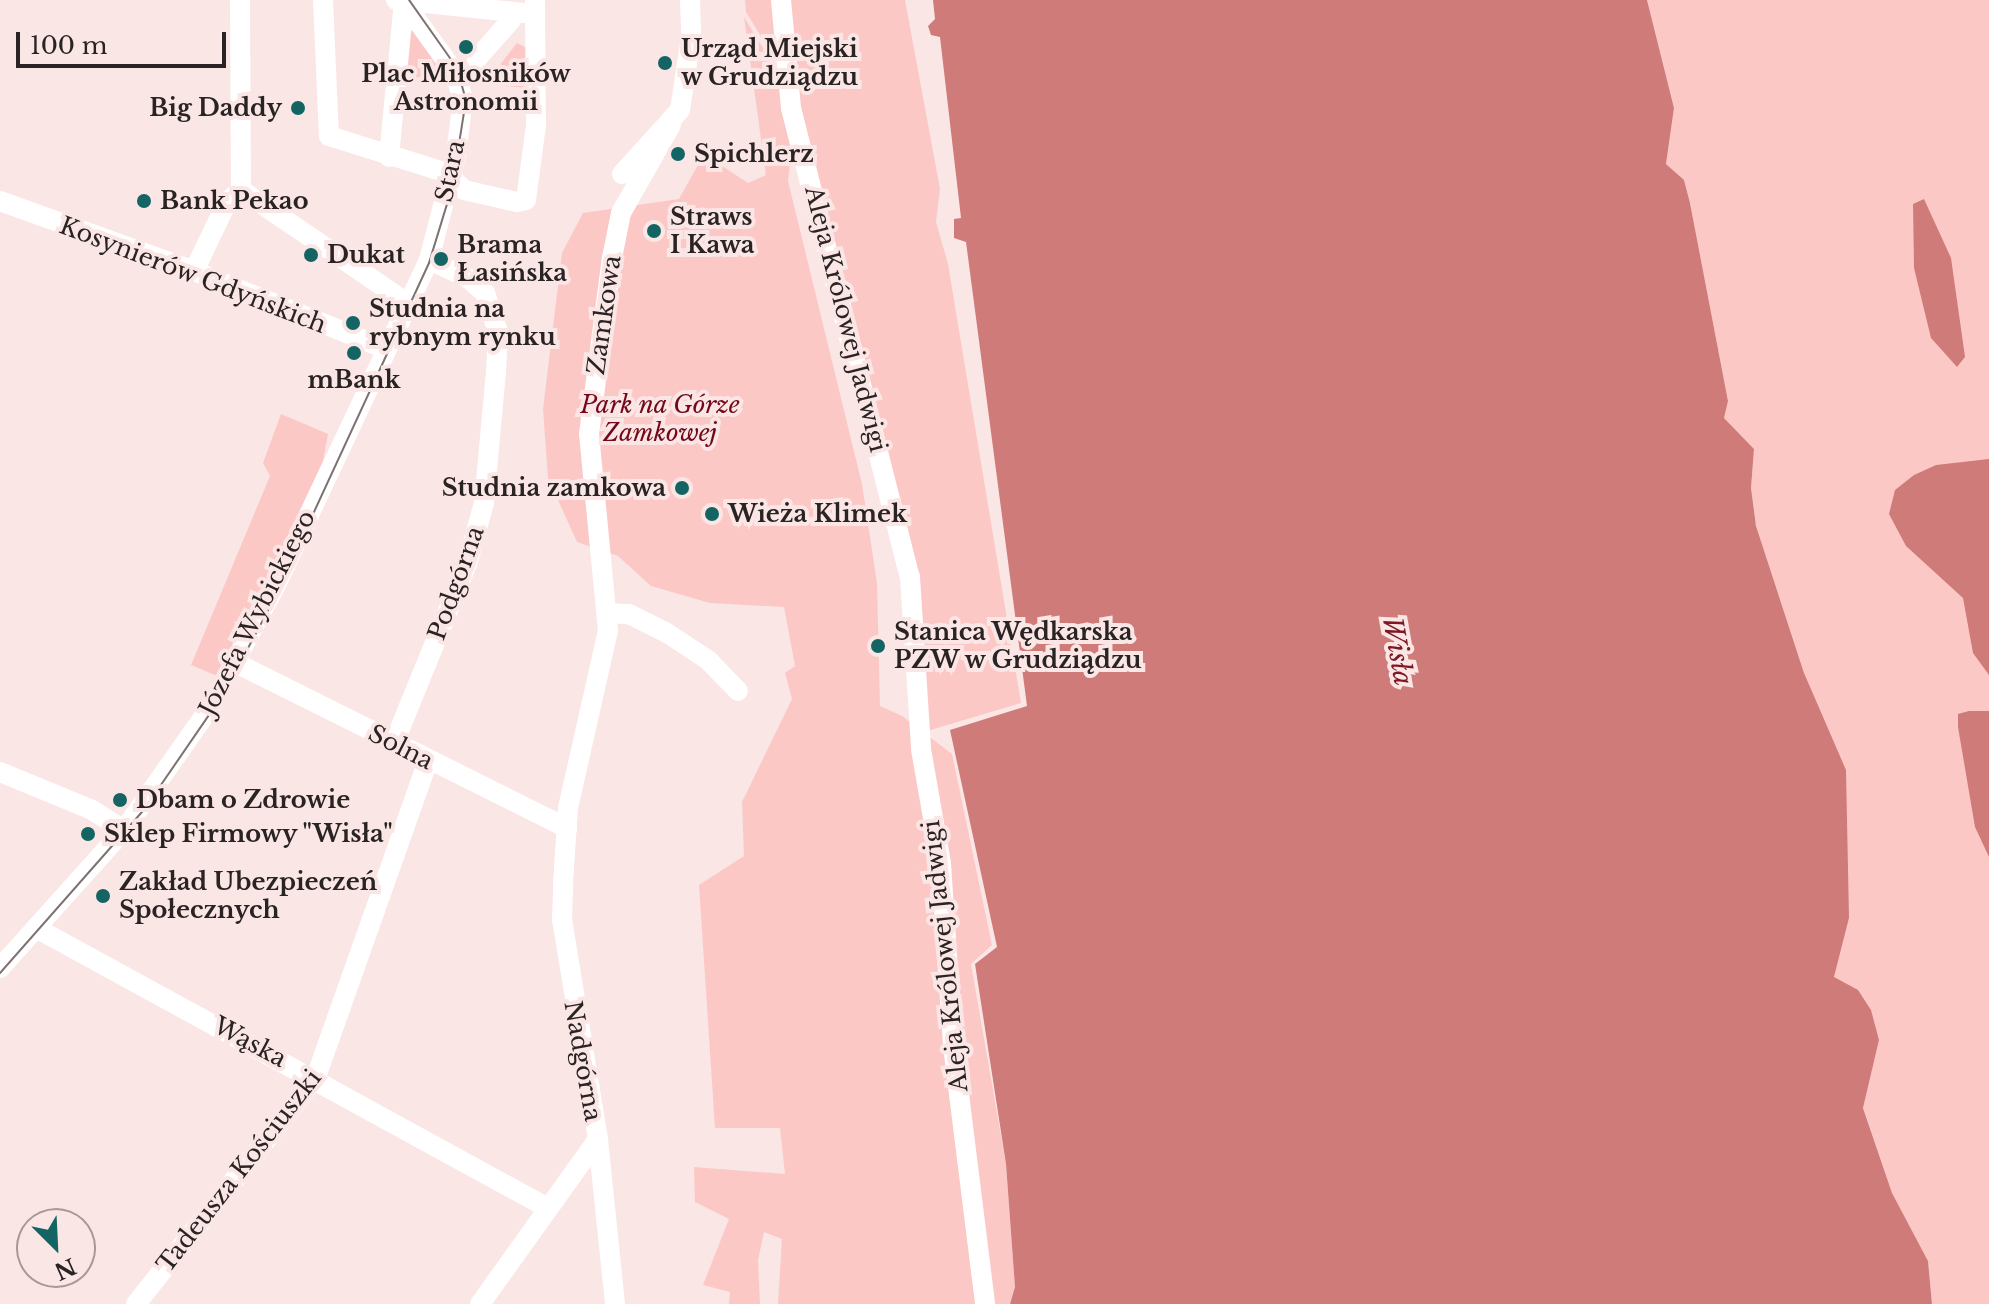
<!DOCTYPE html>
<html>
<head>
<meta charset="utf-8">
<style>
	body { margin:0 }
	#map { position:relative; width:1989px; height:1304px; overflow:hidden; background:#fae6e5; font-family:"Libre Baskerville",serif }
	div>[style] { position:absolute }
	.green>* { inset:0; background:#fcc8c6 }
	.water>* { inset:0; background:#cf7b7a }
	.minor>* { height:20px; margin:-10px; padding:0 10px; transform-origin:10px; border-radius:10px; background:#fff }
	.tram>* { height:2px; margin:-1px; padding:0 1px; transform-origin:1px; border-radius:1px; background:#7e7171 }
	.dots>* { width:22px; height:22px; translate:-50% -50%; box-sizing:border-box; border:4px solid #fae6e5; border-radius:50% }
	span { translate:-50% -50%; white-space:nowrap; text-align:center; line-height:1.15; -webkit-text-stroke:8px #fae6e5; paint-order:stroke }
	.poi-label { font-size:24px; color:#2a2323; font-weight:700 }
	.left { translate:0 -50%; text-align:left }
	.right { translate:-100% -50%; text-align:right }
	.street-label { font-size:24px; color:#2a2323 }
	.park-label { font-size:24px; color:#72081a; font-style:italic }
	.water-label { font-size:26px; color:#7e1823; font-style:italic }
	.north { position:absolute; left:16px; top:1208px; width:80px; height:80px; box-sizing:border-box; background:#fae6e5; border:2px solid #a79897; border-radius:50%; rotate:156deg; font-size:22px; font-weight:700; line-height:32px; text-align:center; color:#2a2323 }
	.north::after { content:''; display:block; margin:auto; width:28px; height:36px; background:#146464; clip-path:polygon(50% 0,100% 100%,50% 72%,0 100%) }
	.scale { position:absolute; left:16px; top:32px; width:210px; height:36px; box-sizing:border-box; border:4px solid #2a2323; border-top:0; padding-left:10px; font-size:24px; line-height:28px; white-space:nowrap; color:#2a2323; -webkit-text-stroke:6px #fae6e5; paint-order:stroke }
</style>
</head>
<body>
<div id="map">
	<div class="green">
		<div style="clip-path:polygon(745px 0,776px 0,780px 57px,772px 55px,746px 12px)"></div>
		<div style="clip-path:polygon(790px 0,905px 0,940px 189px,936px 222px,948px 264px,1021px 703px,927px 731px,920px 604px,799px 104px)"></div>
		<div style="clip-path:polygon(1647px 0,1989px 0,1989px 1304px,1932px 1304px,1928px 1261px,1892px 1193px,1863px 1107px,1879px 1040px,1834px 977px,1849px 918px,1804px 673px,1756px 526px,1751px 488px,1754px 449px,1724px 418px,1728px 401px,1690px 203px,1684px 180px,1666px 164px,1674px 108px)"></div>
		<div style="clip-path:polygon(744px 17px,776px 69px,781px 62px,799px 159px,790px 163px,788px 181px,862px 484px,877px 583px,880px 706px,902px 716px,952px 754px,992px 945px,971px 964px,1006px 1164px,1015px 1287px,1010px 1304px,778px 1304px,782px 1239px,764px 1232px,758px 1260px,760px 1304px,729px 1304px,730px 1292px,703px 1285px,729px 1219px,695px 1202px,694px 1167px,785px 1174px,780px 1128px,715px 1128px,699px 885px,744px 856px,742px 802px,792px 699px,785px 673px,795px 666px,784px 607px,710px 603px,651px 586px,618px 556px,577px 542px,548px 478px,543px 409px,562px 253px,583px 213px,679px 199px,704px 154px,748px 183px,766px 175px)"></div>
		<div style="clip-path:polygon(408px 31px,413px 31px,449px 83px,403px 77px)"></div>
		<div style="clip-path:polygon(517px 43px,529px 49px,527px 88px,485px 84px)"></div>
		<div style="clip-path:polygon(281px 414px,328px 434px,323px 461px,222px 678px,191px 665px,270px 476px,263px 463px)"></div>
	</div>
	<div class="water">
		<div style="clip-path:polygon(933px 0,1647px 0,1674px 108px,1666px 164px,1684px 180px,1690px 203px,1728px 401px,1724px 418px,1754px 449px,1751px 488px,1756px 526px,1804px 673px,1846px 770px,1849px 918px,1834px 977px,1858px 990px,1871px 1010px,1879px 1040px,1863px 1108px,1892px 1193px,1928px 1261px,1932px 1304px,1010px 1304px,1015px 1287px,1006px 1164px,975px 964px,997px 947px,950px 730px,1027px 706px,966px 242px,954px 238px,954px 219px,961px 218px,940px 37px,931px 35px,928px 26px,935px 19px)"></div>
		<div style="clip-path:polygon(1924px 199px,1951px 258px,1965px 357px,1957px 367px,1931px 338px,1914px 268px,1913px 204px)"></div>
		<div style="clip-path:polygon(1989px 459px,1989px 675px,1973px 653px,1963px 598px,1906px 546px,1889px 514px,1895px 490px,1914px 475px,1936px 465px)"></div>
		<div style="clip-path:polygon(1969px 711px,1989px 711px,1989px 857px,1975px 827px,1958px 727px,1958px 714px)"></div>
	</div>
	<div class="minor">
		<div style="left:240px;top:0;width:190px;rotate:89.7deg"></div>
		<div style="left:323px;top:0;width:136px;rotate:87.5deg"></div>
		<div style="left:329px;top:136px;width:124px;rotate:17.4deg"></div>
		<div style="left:447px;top:173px;width:24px;rotate:45deg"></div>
		<div style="left:464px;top:190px;width:54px;rotate:12.8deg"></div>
		<div style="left:517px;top:202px;width:9px;rotate:-13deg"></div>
		<div style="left:526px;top:200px;width:76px;rotate:-82.4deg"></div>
		<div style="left:536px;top:125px;width:125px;rotate:-90.5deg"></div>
		<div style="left:396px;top:0;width:140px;rotate:5.8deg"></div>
		<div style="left:690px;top:0;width:32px;rotate:88deg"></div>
		<div style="left:781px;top:0;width:108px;rotate:84.7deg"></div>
		<div style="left:791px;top:108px;width:484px;rotate:75.8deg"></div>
		<div style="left:910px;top:577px;width:172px;rotate:86.3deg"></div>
		<div style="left:921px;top:749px;width:117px;rotate:80.1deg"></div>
		<div style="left:941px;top:864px;width:182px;rotate:86.2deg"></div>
		<div style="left:953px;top:1046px;width:260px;rotate:82.9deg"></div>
		<div style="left:459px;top:79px;width:79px;rotate:-48.6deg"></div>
		<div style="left:511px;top:20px;width:8px;rotate:-83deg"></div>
		<div style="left:389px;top:157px;width:158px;rotate:-84.5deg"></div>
		<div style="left:622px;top:174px;width:86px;rotate:-47.8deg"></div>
		<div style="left:680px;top:110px;width:74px;rotate:-81.4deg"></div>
		<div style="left:241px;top:190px;width:201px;rotate:34.2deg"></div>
		<div style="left:0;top:201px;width:206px;rotate:19.8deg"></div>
		<div style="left:194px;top:271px;width:207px;rotate:22.1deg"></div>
		<div style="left:194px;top:271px;width:76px;rotate:-64.4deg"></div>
		<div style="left:227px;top:202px;width:18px;rotate:-41deg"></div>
		<div style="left:607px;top:613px;width:22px;rotate:3deg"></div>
		<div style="left:629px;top:614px;width:42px;rotate:26.6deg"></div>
		<div style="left:667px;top:633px;width:49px;rotate:33.4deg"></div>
		<div style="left:708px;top:660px;width:43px;rotate:45.9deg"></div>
		<div style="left:236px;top:663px;width:370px;rotate:26.5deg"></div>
		<div style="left:394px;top:743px;width:193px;rotate:-67.8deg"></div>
		<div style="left:467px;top:564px;width:63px;rotate:-74.4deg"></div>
		<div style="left:484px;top:503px;width:132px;rotate:-84.8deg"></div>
		<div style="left:496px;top:372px;width:40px;rotate:-87.1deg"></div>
		<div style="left:498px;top:332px;width:41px;rotate:-108.4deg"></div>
		<div style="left:485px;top:293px;width:23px;rotate:-139deg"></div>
		<div style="left:468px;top:278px;width:43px;rotate:-155.2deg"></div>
		<div style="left:0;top:772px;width:100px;rotate:22.4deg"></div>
		<div style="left:92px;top:810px;width:38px;rotate:32deg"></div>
		<div style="left:36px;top:928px;width:581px;rotate:28.68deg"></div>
		<div style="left:0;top:968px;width:186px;rotate:-48.1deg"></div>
		<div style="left:124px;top:830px;width:151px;rotate:-54.9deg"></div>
		<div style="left:211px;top:706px;width:137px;rotate:-61.8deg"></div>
		<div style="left:276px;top:585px;width:359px;rotate:-64.8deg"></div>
		<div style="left:429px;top:260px;width:108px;rotate:-75.6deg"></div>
		<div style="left:456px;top:155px;width:57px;rotate:-83deg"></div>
		<div style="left:463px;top:98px;width:30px;rotate:-110deg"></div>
		<div style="left:453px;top:70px;width:84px;rotate:-125.8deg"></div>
		<div style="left:136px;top:1304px;width:290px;rotate:-51.6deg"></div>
		<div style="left:316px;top:1077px;width:336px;rotate:-70.5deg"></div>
		<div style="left:480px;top:1304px;width:203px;rotate:-54.4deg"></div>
		<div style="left:615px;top:1304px;width:166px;rotate:-95.9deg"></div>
		<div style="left:598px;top:1139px;width:222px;rotate:-99.3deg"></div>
		<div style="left:562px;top:920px;width:37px;rotate:-88deg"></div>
		<div style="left:563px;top:883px;width:75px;rotate:-86.2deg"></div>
		<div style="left:568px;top:808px;width:181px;rotate:-77.3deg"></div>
		<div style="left:608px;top:631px;width:198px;rotate:-95.5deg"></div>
		<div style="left:589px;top:434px;width:177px;rotate:-82.6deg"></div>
		<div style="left:612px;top:258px;width:46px;rotate:-78.7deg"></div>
		<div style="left:621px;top:213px;width:101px;rotate:-60.4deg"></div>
	</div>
	<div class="tram">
		<div style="left:0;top:973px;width:216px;rotate:-48.6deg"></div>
		<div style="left:143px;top:811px;width:143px;rotate:-55.5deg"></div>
		<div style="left:224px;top:693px;width:100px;rotate:-61.9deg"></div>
		<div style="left:271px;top:605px;width:377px;rotate:-65.2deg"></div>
		<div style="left:429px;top:263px;width:78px;rotate:-73deg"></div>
		<div style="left:452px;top:188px;width:89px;rotate:-81deg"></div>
		<div style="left:466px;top:100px;width:33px;rotate:-106deg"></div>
		<div style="left:457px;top:68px;width:83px;rotate:-125.2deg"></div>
	</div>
	<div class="dots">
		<div style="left:466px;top:47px;background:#146464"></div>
		<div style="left:665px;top:63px;background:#146464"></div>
		<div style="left:298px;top:108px;background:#146464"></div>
		<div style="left:678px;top:154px;background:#146464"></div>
		<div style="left:144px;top:201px;background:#146464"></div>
		<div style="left:654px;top:231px;background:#146464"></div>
		<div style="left:311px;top:255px;background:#146464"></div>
		<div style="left:441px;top:259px;background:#146464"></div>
		<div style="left:353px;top:323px;background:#146464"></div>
		<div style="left:354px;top:353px;background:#146464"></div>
		<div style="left:682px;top:488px;background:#146464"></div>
		<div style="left:712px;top:514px;background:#146464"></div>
		<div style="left:878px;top:646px;background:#146464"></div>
		<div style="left:120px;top:800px;background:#146464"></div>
		<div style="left:88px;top:834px;background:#146464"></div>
		<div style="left:103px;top:896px;background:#146464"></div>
	</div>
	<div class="poi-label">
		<span class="left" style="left:681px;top:63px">Urząd Miejski<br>w Grudziądzu</span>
		<span style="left:466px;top:88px">Plac Miłosników<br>Astronomii</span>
		<span class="right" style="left:282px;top:108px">Big Daddy</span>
		<span class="left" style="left:694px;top:154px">Spichlerz</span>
		<span class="left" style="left:160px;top:201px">Bank Pekao</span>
		<span class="left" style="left:670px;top:231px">Straws<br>I Kawa</span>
		<span class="left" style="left:457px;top:259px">Brama<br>Łasińska</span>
		<span class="left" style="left:327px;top:255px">Dukat</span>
		<span class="left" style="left:369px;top:323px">Studnia na<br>rybnym rynku</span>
		<span style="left:354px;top:380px">mBank</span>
		<span class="right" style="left:666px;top:488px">Studnia zamkowa</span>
		<span class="left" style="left:728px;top:514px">Wieża Klimek</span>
		<span class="left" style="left:894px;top:646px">Stanica Wędkarska<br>PZW w Grudziądzu</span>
		<span class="left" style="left:136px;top:800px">Dbam o Zdrowie</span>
		<span class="left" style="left:104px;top:834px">Sklep Firmowy "Wisła"</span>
		<span class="left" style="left:119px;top:896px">Zakład Ubezpieczeń<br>Społecznych</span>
	</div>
	<div class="street-label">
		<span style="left:450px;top:171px;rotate:-78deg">Stara</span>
		<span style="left:193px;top:275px;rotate:21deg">Kosynierów Gdyńskich</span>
		<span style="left:604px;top:315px;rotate:-82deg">Zamkowa</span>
		<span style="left:846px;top:319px;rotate:76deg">Aleja Królowej Jadwigi</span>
		<span style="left:456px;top:583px;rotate:-70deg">Podgórna</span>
		<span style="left:257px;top:613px;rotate:-63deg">Józefa Wybickiego</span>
		<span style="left:401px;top:747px;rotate:27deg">Solna</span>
		<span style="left:945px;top:956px;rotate:-96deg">Aleja Królowej Jadwigi</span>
		<span style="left:250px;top:1042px;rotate:28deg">Wąska</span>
		<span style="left:583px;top:1061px;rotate:80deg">Nadgórna</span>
		<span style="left:239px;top:1171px;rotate:-52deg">Tadeusza Kościuszki</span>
	</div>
	<div class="park-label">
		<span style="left:660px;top:419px">Park na Górze<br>Zamkowej</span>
	</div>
	<div class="water-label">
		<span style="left:1397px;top:651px;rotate:80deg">Wisła</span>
	</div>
	<div class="north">N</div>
	<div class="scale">100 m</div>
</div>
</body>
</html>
